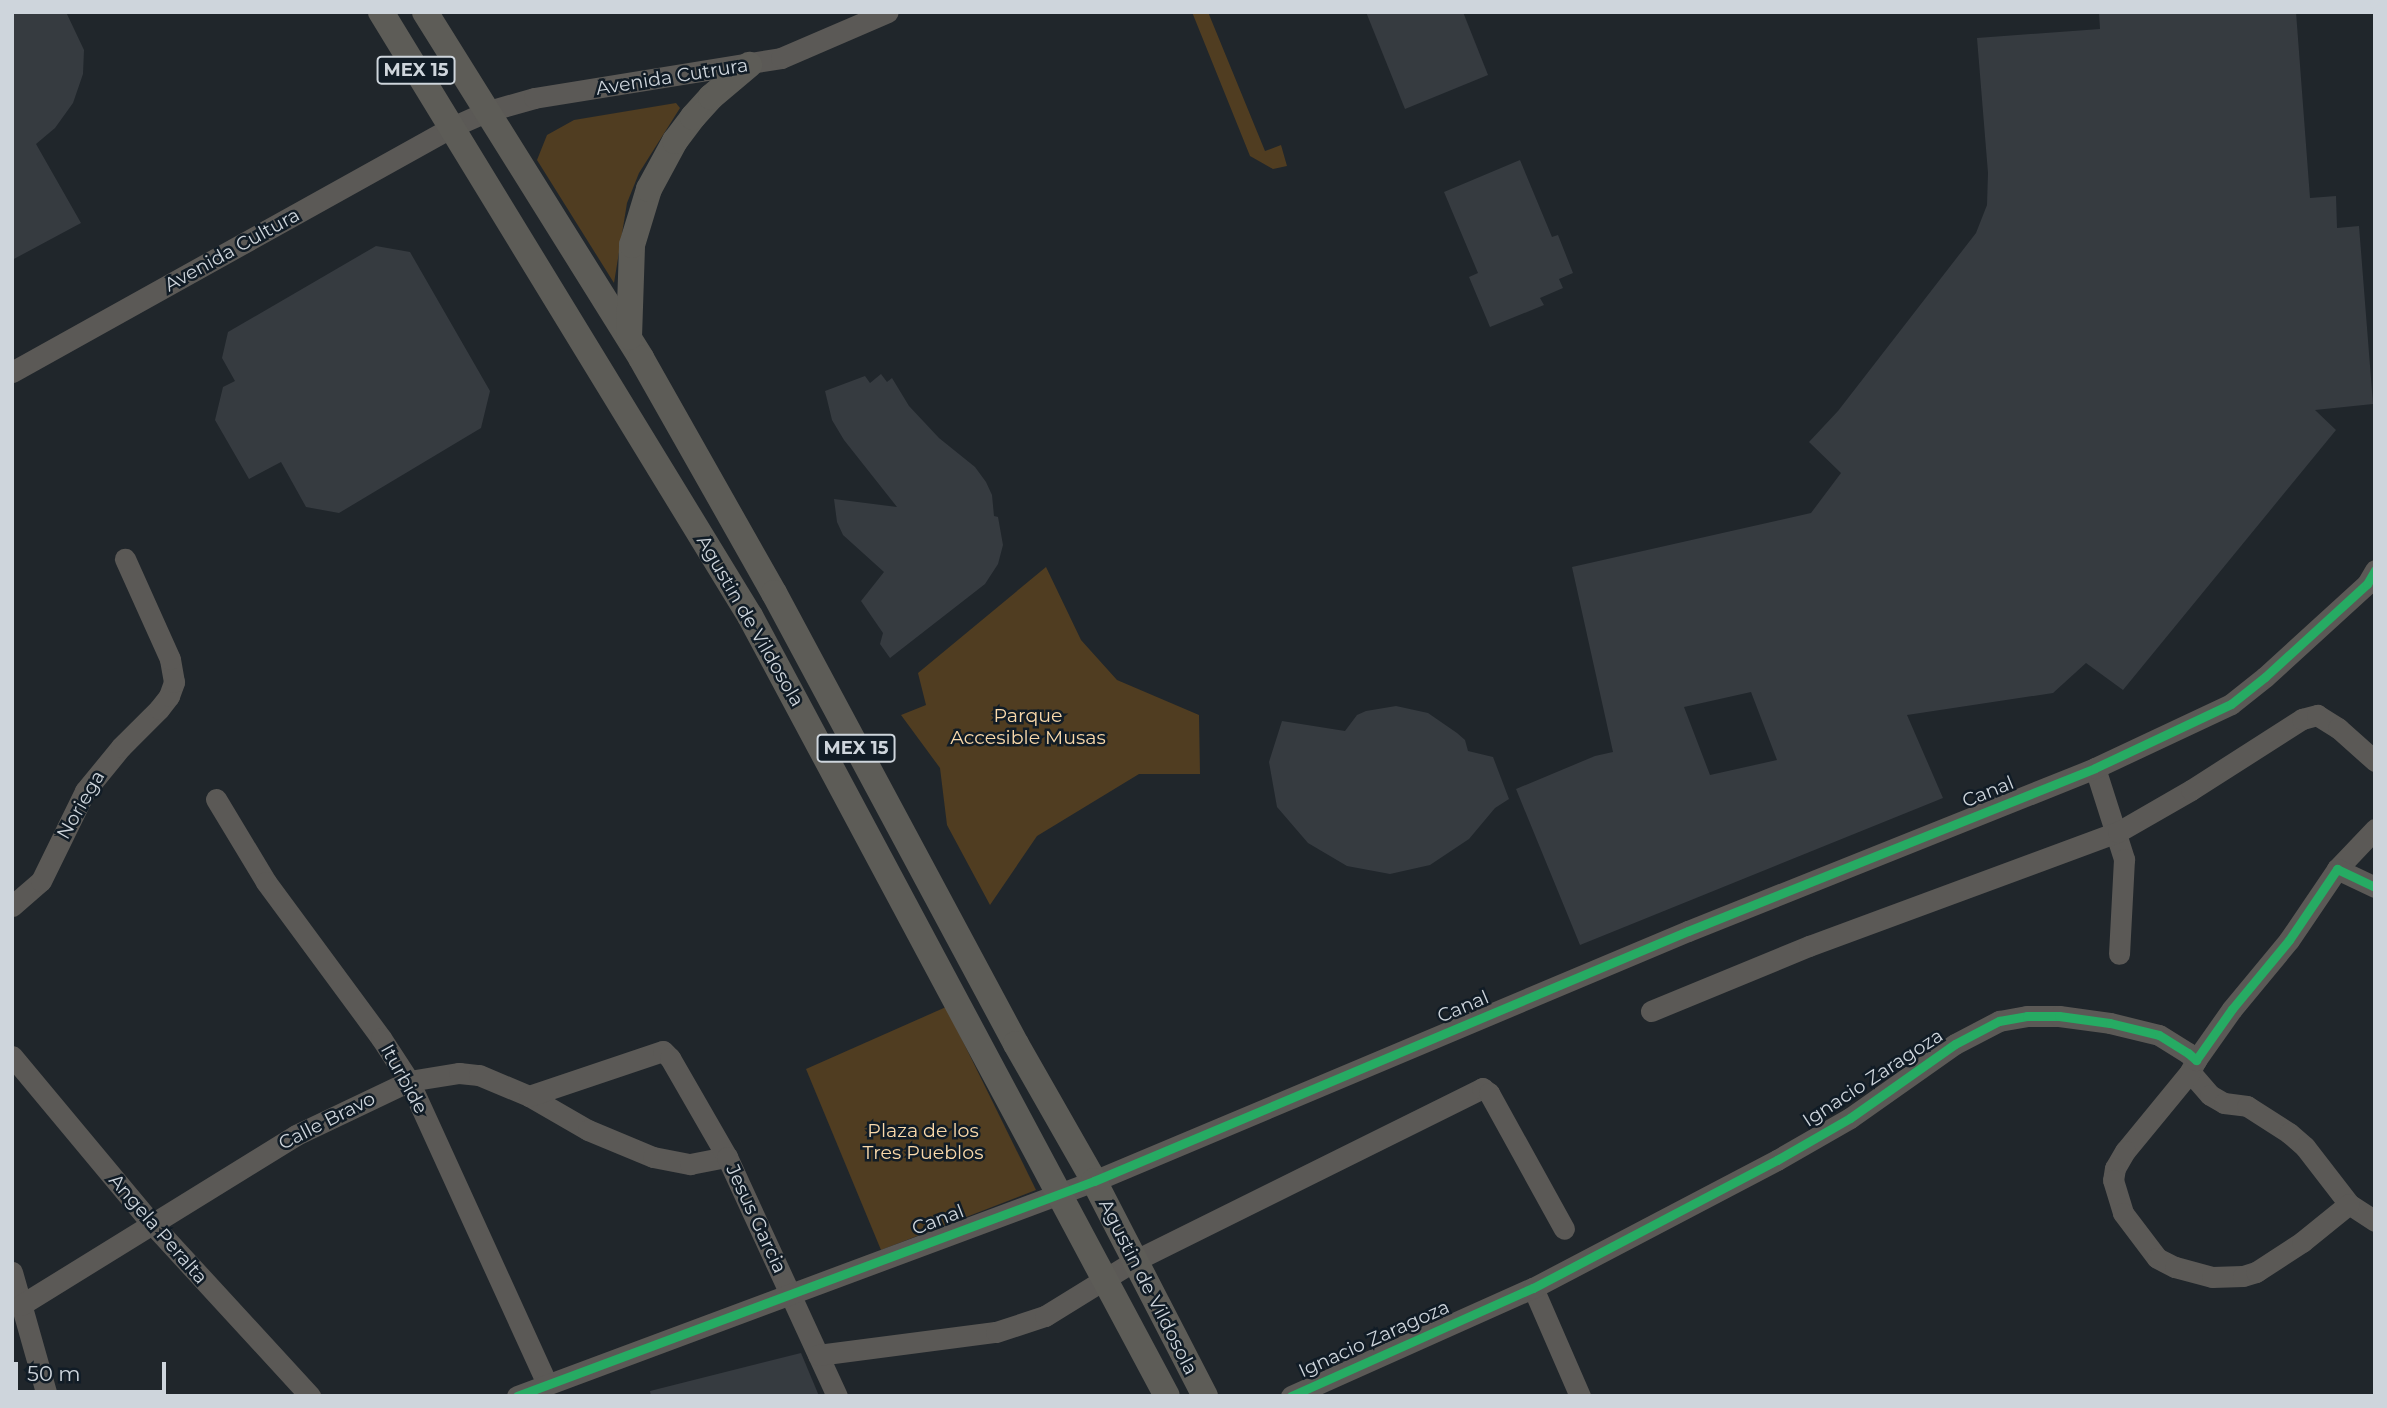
<!DOCTYPE html>
<html>
<head>
<meta charset="utf-8">
<style>
	body { margin:0 }
	#map { position:relative; width:2387px; height:1408px; overflow:hidden; background:#20262b; font-family:Montserrat,sans-serif }
	div>[style] { position:absolute }
	.green>* { inset:0; background:#503d21 }
	.building>* { inset:0; background:#363b40 }
	.minor>* { height:21px; margin:-10.5px; padding:0 10.5px; transform-origin:10.5px; border-radius:10.5px; background:#5b5956 }
	.major>* { height:26px; margin:-13px; padding:0 13px; transform-origin:13px; border-radius:13px; background:#5d5c57 }
	.cycleway>* { height:9px; margin:-4.5px; padding:0 4.5px; transform-origin:4.5px; border-radius:4.5px; background:#26ab63 }
	span { translate:-50% -50%; white-space:nowrap; text-align:center; line-height:1.15; -webkit-text-stroke:5px #111c26; paint-order:stroke }
	.shield-label span { padding:2px 5px; background:#111c26; border:2px solid; border-radius:5px; -webkit-text-stroke-width:0 }
	.shield-label { font-size:18px; color:#ced5dc; font-weight:700 }
	.street-label { font-size:19px; color:#ced5dc }
	.park-label { font-size:19px; color:#fad9aa }
	.frame { position:absolute; inset:0; border:14px solid #ced5dc; pointer-events:none }
	.scale { position:absolute; left:14px; top:1362px; width:152px; height:32px; box-sizing:border-box; border:4px solid #ced5dc; border-top:0; padding-left:9px; font-size:21px; line-height:24px; white-space:nowrap; color:#ced5dc; -webkit-text-stroke:5px #111c26; paint-order:stroke }
</style>
</head>
<body>
<div id="map">
	<div class="green">
		<div style="clip-path:polygon(1192px 12px,1208px 12px,1265px 151px,1281px 145px,1287px 166px,1273px 169px,1250px 156px)"></div>
		<div style="clip-path:polygon(676px 103px,680px 108px,639px 173px,627px 203px,614px 283px,537px 160px,547px 135px,574px 120px)"></div>
		<div style="clip-path:polygon(1046px 567px,1081px 640px,1117px 680px,1199px 715px,1200px 774px,1139px 774px,1037px 836px,990px 905px,947px 825px,940px 768px,901px 715px,926px 705px,918px 673px)"></div>
		<div style="clip-path:polygon(946px 1007px,1036px 1190px,881px 1250px,806px 1069px)"></div>
	</div>
	<div class="building">
		<div style="clip-path:polygon(12px 12px,66px 12px,84px 50px,83px 74px,73px 103px,55px 128px,36px 144px,81px 223px,12px 260px)"></div>
		<div style="clip-path:polygon(1366px 12px,1463px 12px,1488px 75px,1405px 109px)"></div>
		<div style="clip-path:polygon(evenodd,2099px 12px,2296px 12px,2310px 198px,2336px 196px,2337px 228px,2359px 226px,2373px 404px,2315px 410px,2336px 430px,2123px 690px,2086px 663px,2053px 693px,1907px 715px,1943px 798px,1580px 945px,1516px 789px,1595px 756px,1613px 752px,1572px 567px,1811px 513px,1841px 473px,1809px 442px,1838px 411px,1976px 233px,1987px 205px,1988px 173px,1977px 38px,2100px 29px,2099px 12px,1751px 692px,1777px 760px,1710px 775px,1684px 707px,1751px 692px)"></div>
		<div style="clip-path:polygon(1520px 160px,1552px 237px,1558px 235px,1573px 273px,1559px 279px,1563px 288px,1540px 298px,1544px 305px,1490px 327px,1469px 277px,1478px 273px,1444px 192px)"></div>
		<div style="clip-path:polygon(376px 246px,410px 252px,490px 391px,481px 428px,339px 513px,306px 507px,281px 462px,249px 479px,215px 420px,223px 387px,235px 381px,222px 358px,228px 332px)"></div>
		<div style="clip-path:polygon(881px 374px,887px 382px,892px 378px,909px 406px,939px 438px,975px 467px,986px 482px,992px 495px,994px 516px,998px 517px,1003px 545px,998px 564px,985px 584px,890px 658px,880px 644px,883px 633px,861px 601px,884px 572px,843px 535px,837px 522px,834px 499px,897px 507px,844px 440px,832px 420px,825px 391px,865px 376px,870px 383px)"></div>
		<div style="clip-path:polygon(1396px 706px,1428px 713px,1457px 733px,1465px 740px,1468px 751px,1493px 757px,1509px 799px,1495px 808px,1469px 839px,1430px 865px,1390px 874px,1347px 866px,1308px 843px,1277px 807px,1269px 762px,1282px 721px,1345px 731px,1357px 715px,1366px 711px)"></div>
		<div style="clip-path:polygon(801px 1353px,819px 1396px,651px 1396px,650px 1391px)"></div>
	</div>
	<div class="minor">
		<div style="left:12px;top:372px;width:504px;rotate:-29.11deg"></div>
		<div style="left:452px;top:127px;width:36px;rotate:-24deg"></div>
		<div style="left:485px;top:112px;width:51px;rotate:-15.9deg"></div>
		<div style="left:534px;top:98px;width:250px;rotate:-9.2deg"></div>
		<div style="left:781px;top:58px;width:116px;rotate:-23.3deg"></div>
		<div style="left:2095px;top:768px;width:96px;rotate:72.3deg"></div>
		<div style="left:2124px;top:859px;width:95px;rotate:93deg"></div>
		<div style="left:216px;top:799px;width:97px;rotate:58.9deg"></div>
		<div style="left:266px;top:882px;width:194px;rotate:53.6deg"></div>
		<div style="left:381px;top:1038px;width:51px;rotate:56.9deg"></div>
		<div style="left:409px;top:1081px;width:333px;rotate:65.5deg"></div>
		<div style="left:2337px;top:869px;width:55px;rotate:-46.5deg"></div>
		<div style="left:12px;top:906px;width:38px;rotate:-41deg"></div>
		<div style="left:41px;top:881px;width:100px;rotate:-63.9deg"></div>
		<div style="left:85px;top:791px;width:57px;rotate:-50.7deg"></div>
		<div style="left:121px;top:747px;width:54px;rotate:-45deg"></div>
		<div style="left:159px;top:709px;width:16px;rotate:-52deg"></div>
		<div style="left:169px;top:696px;width:15px;rotate:-70deg"></div>
		<div style="left:174px;top:682px;width:23px;rotate:-100deg"></div>
		<div style="left:170px;top:659px;width:110px;rotate:-114.2deg"></div>
		<div style="left:1651px;top:1011px;width:171px;rotate:-22.4deg"></div>
		<div style="left:1809px;top:946px;width:329px;rotate:-20.3deg"></div>
		<div style="left:2118px;top:832px;width:84px;rotate:-29.9deg"></div>
		<div style="left:2191px;top:790px;width:132px;rotate:-32.6deg"></div>
		<div style="left:2302px;top:719px;width:16px;rotate:-15deg"></div>
		<div style="left:2317px;top:715px;width:25px;rotate:32deg"></div>
		<div style="left:2338px;top:728px;width:50px;rotate:41.7deg"></div>
		<div style="left:12px;top:1056px;width:220px;rotate:50.2deg"></div>
		<div style="left:153px;top:1225px;width:232px;rotate:47.4deg"></div>
		<div style="left:2196px;top:1060px;width:13px;rotate:117deg"></div>
		<div style="left:2190px;top:1072px;width:30px;rotate:49deg"></div>
		<div style="left:2210px;top:1095px;width:16px;rotate:30deg"></div>
		<div style="left:2224px;top:1103px;width:23px;rotate:7deg"></div>
		<div style="left:2247px;top:1106px;width:50px;rotate:32.7deg"></div>
		<div style="left:2289px;top:1133px;width:21px;rotate:41deg"></div>
		<div style="left:2305px;top:1147px;width:72px;rotate:52.3deg"></div>
		<div style="left:2349px;top:1204px;width:31px;rotate:33deg"></div>
		<div style="left:2190px;top:1072px;width:102px;rotate:129.4deg"></div>
		<div style="left:2125px;top:1151px;width:20px;rotate:120deg"></div>
		<div style="left:2115px;top:1168px;width:12px;rotate:99deg"></div>
		<div style="left:2113px;top:1180px;width:34px;rotate:73deg"></div>
		<div style="left:2123px;top:1213px;width:56px;rotate:52.9deg"></div>
		<div style="left:2157px;top:1258px;width:20px;rotate:27deg"></div>
		<div style="left:2175px;top:1267px;width:38px;rotate:15deg"></div>
		<div style="left:2212px;top:1277px;width:31px;rotate:-2deg"></div>
		<div style="left:2243px;top:1276px;width:14px;rotate:-17deg"></div>
		<div style="left:2256px;top:1272px;width:55px;rotate:-33.1deg"></div>
		<div style="left:2302px;top:1242px;width:60px;rotate:-39deg"></div>
		<div style="left:529px;top:1096px;width:68px;rotate:30deg"></div>
		<div style="left:588px;top:1130px;width:70px;rotate:22.6deg"></div>
		<div style="left:653px;top:1157px;width:38px;rotate:11deg"></div>
		<div style="left:690px;top:1164px;width:38px;rotate:-11deg"></div>
		<div style="left:12px;top:1272px;width:129px;rotate:74.2deg"></div>
		<div style="left:1533px;top:1288px;width:118px;rotate:66.5deg"></div>
		<div style="left:21px;top:1305px;width:323px;rotate:-31.7deg"></div>
		<div style="left:296px;top:1135px;width:125px;rotate:-25.5deg"></div>
		<div style="left:409px;top:1081px;width:51px;rotate:-9.1deg"></div>
		<div style="left:459px;top:1073px;width:20px;rotate:6deg"></div>
		<div style="left:479px;top:1075px;width:54px;rotate:22.8deg"></div>
		<div style="left:529px;top:1096px;width:141px;rotate:-18.6deg"></div>
		<div style="left:663px;top:1051px;width:10px;rotate:45deg"></div>
		<div style="left:670px;top:1058px;width:114px;rotate:60.1deg"></div>
		<div style="left:727px;top:1157px;width:263px;rotate:65.3deg"></div>
		<div style="left:818px;top:1355px;width:179px;rotate:-7.4deg"></div>
		<div style="left:996px;top:1332px;width:52px;rotate:-18.1deg"></div>
		<div style="left:1045px;top:1316px;width:105px;rotate:-31.7deg"></div>
		<div style="left:1134px;top:1261px;width:389px;rotate:-26.4deg"></div>
		<div style="left:1482px;top:1088px;width:9px;rotate:36deg"></div>
		<div style="left:1489px;top:1093px;width:155px;rotate:61.1deg"></div>
		<div style="left:517px;top:1396px;width:616px;rotate:-20.44deg"></div>
		<div style="left:1094px;top:1181px;width:644px;rotate:-22.83deg"></div>
		<div style="left:1688px;top:931px;width:438px;rotate:-21.8deg"></div>
		<div style="left:2095px;top:768px;width:150px;rotate:-25.2deg"></div>
		<div style="left:2231px;top:704px;width:43px;rotate:-38.5deg"></div>
		<div style="left:2265px;top:677px;width:138px;rotate:-42.4deg"></div>
		<div style="left:2367px;top:584px;width:16px;rotate:-60deg"></div>
		<div style="left:1291px;top:1396px;width:265px;rotate:-24.1deg"></div>
		<div style="left:1533px;top:1288px;width:276px;rotate:-27.7deg"></div>
		<div style="left:1777px;top:1160px;width:84px;rotate:-29.9deg"></div>
		<div style="left:1850px;top:1118px;width:128px;rotate:-35.2deg"></div>
		<div style="left:1955px;top:1044px;width:50px;rotate:-27.6deg"></div>
		<div style="left:1999px;top:1021px;width:28px;rotate:-10deg"></div>
		<div style="left:2027px;top:1016px;width:32px"></div>
		<div style="left:2059px;top:1016px;width:51px;rotate:7.8deg"></div>
		<div style="left:2110px;top:1023px;width:50px;rotate:13.8deg"></div>
		<div style="left:2159px;top:1035px;width:34px;rotate:32deg"></div>
		<div style="left:2188px;top:1053px;width:11px;rotate:41deg"></div>
		<div style="left:2196px;top:1060px;width:62px;rotate:-54.8deg"></div>
		<div style="left:2232px;top:1009px;width:89px;rotate:-50.4deg"></div>
		<div style="left:2289px;top:940px;width:86px;rotate:-55.9deg"></div>
		<div style="left:2337px;top:869px;width:42px;rotate:25.3deg"></div>
	</div>
	<div class="major">
		<div style="left:381px;top:12px;width:708px;rotate:58.58deg"></div>
		<div style="left:750px;top:616px;width:884px;rotate:61.87deg"></div>
		<div style="left:425px;top:12px;width:408px;rotate:58deg"></div>
		<div style="left:641px;top:358px;width:270px;rotate:60.5deg"></div>
		<div style="left:774px;top:593px;width:512px;rotate:61.78deg"></div>
		<div style="left:1016px;top:1044px;width:158px;rotate:60.3deg"></div>
		<div style="left:1094px;top:1181px;width:242px;rotate:62.7deg"></div>
		<div style="left:629px;top:337px;width:92px;rotate:-88.1deg"></div>
		<div style="left:632px;top:245px;width:59px;rotate:-73.1deg"></div>
		<div style="left:649px;top:189px;width:55px;rotate:-61.6deg"></div>
		<div style="left:675px;top:141px;width:30px;rotate:-53deg"></div>
		<div style="left:693px;top:117px;width:27px;rotate:-48deg"></div>
		<div style="left:711px;top:97px;width:50px;rotate:-40.1deg"></div>
	</div>
	<div class="cycleway">
		<div style="left:517px;top:1396px;width:616px;rotate:-20.44deg"></div>
		<div style="left:1094px;top:1181px;width:644px;rotate:-22.83deg"></div>
		<div style="left:1688px;top:931px;width:438px;rotate:-21.8deg"></div>
		<div style="left:2095px;top:768px;width:150px;rotate:-25.2deg"></div>
		<div style="left:2231px;top:704px;width:43px;rotate:-38.5deg"></div>
		<div style="left:2265px;top:677px;width:138px;rotate:-42.4deg"></div>
		<div style="left:2367px;top:584px;width:16px;rotate:-60deg"></div>
		<div style="left:1291px;top:1396px;width:265px;rotate:-24.1deg"></div>
		<div style="left:1533px;top:1288px;width:276px;rotate:-27.7deg"></div>
		<div style="left:1777px;top:1160px;width:84px;rotate:-29.9deg"></div>
		<div style="left:1850px;top:1118px;width:128px;rotate:-35.2deg"></div>
		<div style="left:1955px;top:1044px;width:50px;rotate:-27.6deg"></div>
		<div style="left:1999px;top:1021px;width:28px;rotate:-10deg"></div>
		<div style="left:2027px;top:1016px;width:32px"></div>
		<div style="left:2059px;top:1016px;width:51px;rotate:7.8deg"></div>
		<div style="left:2110px;top:1023px;width:50px;rotate:13.8deg"></div>
		<div style="left:2159px;top:1035px;width:34px;rotate:32deg"></div>
		<div style="left:2188px;top:1053px;width:11px;rotate:41deg"></div>
		<div style="left:2196px;top:1060px;width:62px;rotate:-54.8deg"></div>
		<div style="left:2232px;top:1009px;width:89px;rotate:-50.4deg"></div>
		<div style="left:2289px;top:940px;width:86px;rotate:-55.9deg"></div>
		<div style="left:2337px;top:869px;width:42px;rotate:25.3deg"></div>
	</div>
	<div class="shield-label">
		<span style="left:416px;top:70px">MEX 15</span>
		<span style="left:856px;top:748px">MEX 15</span>
	</div>
	<div class="street-label">
		<span style="left:672px;top:77px;rotate:-9deg">Avenida Cutrura</span>
		<span style="left:232px;top:250px;rotate:-29deg">Avenida Cultura</span>
		<span style="left:750px;top:621px;rotate:60deg">Agustin de Vildosola</span>
		<span style="left:1988px;top:792px;rotate:-22deg">Canal</span>
		<span style="left:81px;top:805px;rotate:-60deg">Noriega</span>
		<span style="left:1463px;top:1007px;rotate:-23deg">Canal</span>
		<span style="left:1873px;top:1078px;rotate:-33deg">Ignacio Zaragoza</span>
		<span style="left:404px;top:1079px;rotate:61deg">Iturbide</span>
		<span style="left:327px;top:1121px;rotate:-27deg">Calle Bravo</span>
		<span style="left:756px;top:1219px;rotate:65deg">Jesus Garcia</span>
		<span style="left:938px;top:1220px;rotate:-21deg">Canal</span>
		<span style="left:158px;top:1229px;rotate:49deg">Angela Peralta</span>
		<span style="left:1148px;top:1287px;rotate:63deg">Agustin de Vildosola</span>
		<span style="left:1374px;top:1339px;rotate:-24deg">Ignacio Zaragoza</span>
	</div>
	<div class="park-label">
		<span style="left:1028px;top:727px">Parque<br>Accesible Musas</span>
		<span style="left:923px;top:1142px">Plaza de los<br>Tres Pueblos</span>
	</div>
	<div class="frame"></div>
	<div class="scale">50 m</div>
</div>
</body>
</html>
